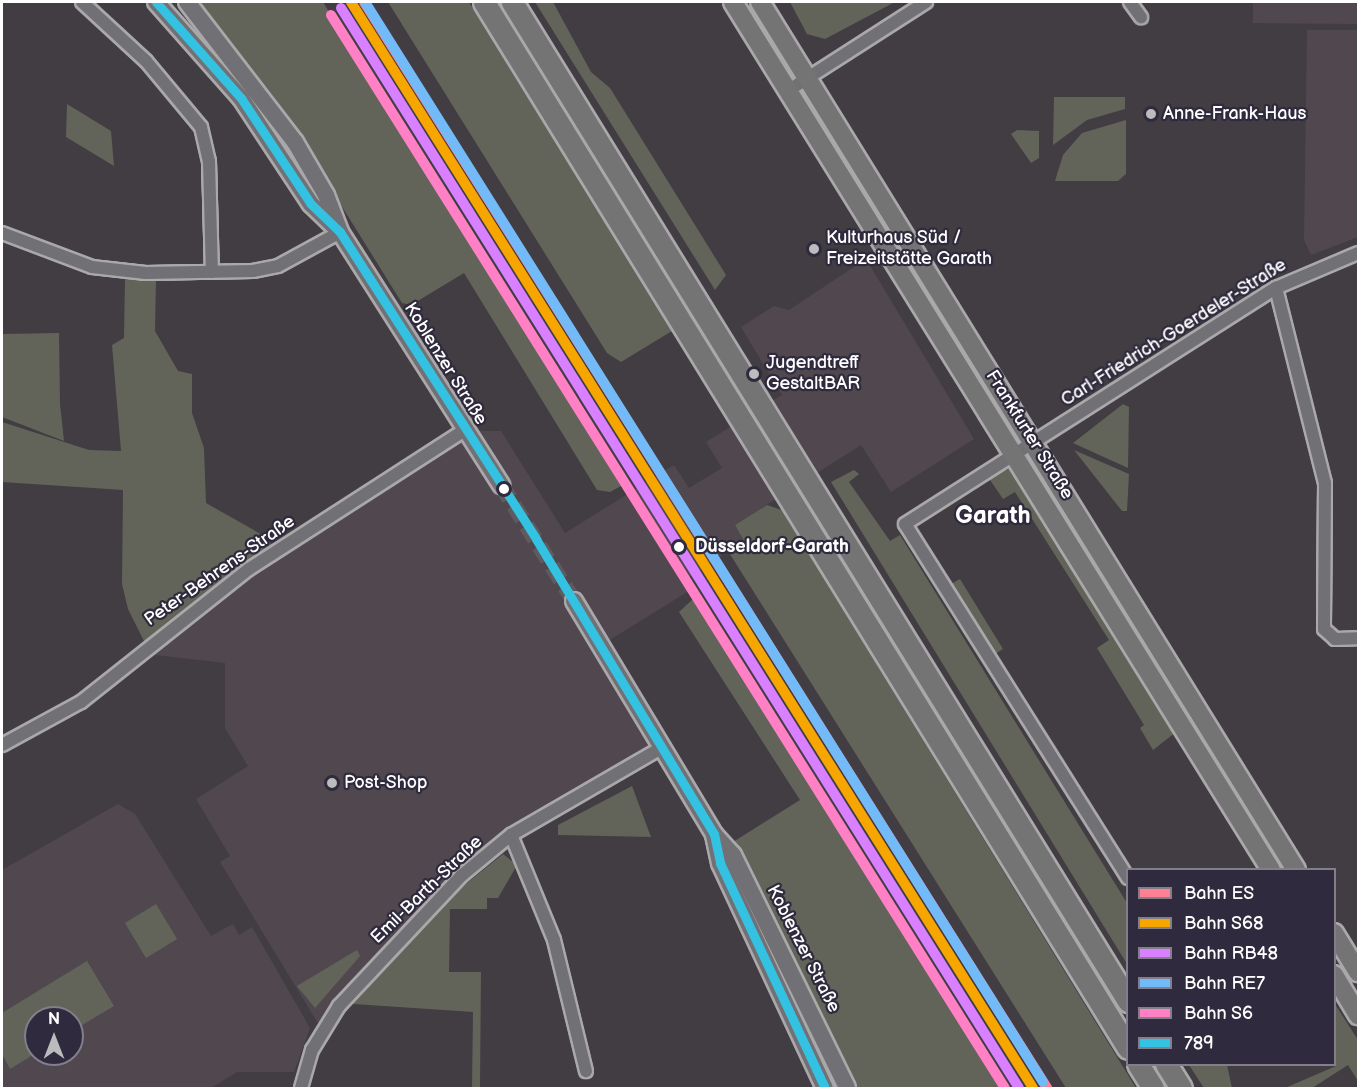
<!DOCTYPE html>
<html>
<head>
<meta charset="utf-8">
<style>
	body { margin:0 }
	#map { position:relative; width:1360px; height:1090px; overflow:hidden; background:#413d43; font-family:"Balsamiq Sans",sans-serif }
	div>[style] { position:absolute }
	.built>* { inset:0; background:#51484f }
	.green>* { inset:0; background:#626459 }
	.secondary-tunnel>* { height:16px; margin-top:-8px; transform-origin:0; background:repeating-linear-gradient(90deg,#5e5a5f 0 16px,transparent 0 24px) }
	.roads { filter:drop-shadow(2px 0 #aaa8aa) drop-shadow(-2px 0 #aaa8aa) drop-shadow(0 2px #aaa8aa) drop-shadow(0 -2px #aaa8aa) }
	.street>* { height:12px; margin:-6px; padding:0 6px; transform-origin:6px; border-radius:6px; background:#717074 }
	.secondary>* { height:16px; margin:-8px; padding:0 8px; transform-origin:8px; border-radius:8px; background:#717074 }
	.primary>* { height:18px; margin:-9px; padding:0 9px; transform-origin:9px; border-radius:9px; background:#757475 }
	.highway>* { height:21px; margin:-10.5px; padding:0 10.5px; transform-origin:10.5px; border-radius:10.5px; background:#757475 }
	.bus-1>* { height:9px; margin:-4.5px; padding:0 4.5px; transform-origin:4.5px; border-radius:4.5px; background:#33c2e2 }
	.rail-1>* { height:10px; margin:-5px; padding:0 5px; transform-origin:5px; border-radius:5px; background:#ff8092 }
	.rail-2>* { height:10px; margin:-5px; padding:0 5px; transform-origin:5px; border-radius:5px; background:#f7a600 }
	.rail-3>* { height:10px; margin:-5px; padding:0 5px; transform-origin:5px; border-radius:5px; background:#d880ff }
	.rail-4>* { height:10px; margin:-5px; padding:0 5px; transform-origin:5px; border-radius:5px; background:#73baf8 }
	.rail-5>* { height:10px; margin:-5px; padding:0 5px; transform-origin:5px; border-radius:5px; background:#ff80c5 }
	.dots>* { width:16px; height:16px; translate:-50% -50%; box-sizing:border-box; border:3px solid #2f2a3d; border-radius:50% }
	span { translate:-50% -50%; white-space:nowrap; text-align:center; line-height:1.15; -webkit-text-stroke:4.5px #2f2a3d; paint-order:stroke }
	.poi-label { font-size:18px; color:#fff }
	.left { translate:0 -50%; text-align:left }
	.street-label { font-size:18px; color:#fff }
	.stop-label { font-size:18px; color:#fff; font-weight:700 }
	.district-label { font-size:24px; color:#fff; font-weight:700 }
	.frame { position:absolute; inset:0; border:3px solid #fff; pointer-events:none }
	.legend { position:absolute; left:1126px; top:868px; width:210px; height:198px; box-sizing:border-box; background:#2f2a3d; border:2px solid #827f8b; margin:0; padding:8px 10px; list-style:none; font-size:18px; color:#fff }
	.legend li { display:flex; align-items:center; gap:12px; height:30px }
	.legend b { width:30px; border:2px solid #827f8b }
	.north { position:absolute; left:24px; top:1006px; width:60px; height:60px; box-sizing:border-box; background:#2f2a3d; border:2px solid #827f8b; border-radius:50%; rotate:0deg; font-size:16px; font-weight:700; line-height:24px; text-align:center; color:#fff }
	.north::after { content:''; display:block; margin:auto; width:21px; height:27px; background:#bcbbbd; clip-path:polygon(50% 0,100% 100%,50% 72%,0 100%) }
</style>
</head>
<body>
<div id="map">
	<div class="built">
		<div style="clip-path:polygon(1253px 2px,1358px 2px,1358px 24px,1253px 23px)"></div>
		<div style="clip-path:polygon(1307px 30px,1358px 30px,1358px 237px,1311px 255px,1304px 240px)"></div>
		<div style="clip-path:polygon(866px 259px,974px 439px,891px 492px,861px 445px,735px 525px,744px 541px,686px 579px,692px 589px,600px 646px,661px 748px,511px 835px,461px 876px,322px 1030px,220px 862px,230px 856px,196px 799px,248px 766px,225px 728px,225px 663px,146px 654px,249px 569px,463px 431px,501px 431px,565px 533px,674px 465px,689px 488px,722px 468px,706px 442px,782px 395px,741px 327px,774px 306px,789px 310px)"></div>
		<div style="clip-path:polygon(evenodd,118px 804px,135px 814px,211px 936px,233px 924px,239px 935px,252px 927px,310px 1028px,294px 1072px,237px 1072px,211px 1088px,2px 1088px,2px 870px,118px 804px,36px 1018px,72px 1018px,72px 1054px,36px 1054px,36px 1018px)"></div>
	</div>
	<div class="green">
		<div style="clip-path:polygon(199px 2px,323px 2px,621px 486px,610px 492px,597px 490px,464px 273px,411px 305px,402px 303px,275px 99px)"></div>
		<div style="clip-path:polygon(388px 2px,469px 2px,672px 331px,621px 362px,607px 353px)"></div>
		<div style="clip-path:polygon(535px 2px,553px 2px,591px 72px,610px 88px,726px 275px,715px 290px)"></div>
		<div style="clip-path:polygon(790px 2px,789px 2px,895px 2px,825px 39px,807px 34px)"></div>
		<div style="clip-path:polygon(1054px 97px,1125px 97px,1125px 109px,1087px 120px,1053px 145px)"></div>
		<div style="clip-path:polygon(67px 104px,111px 131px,114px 166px,66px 137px)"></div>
		<div style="clip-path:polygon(1126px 120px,1126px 174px,1118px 181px,1055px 181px,1063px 155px,1082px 133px)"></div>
		<div style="clip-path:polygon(1017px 130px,1039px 131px,1039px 158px,1031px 163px,1011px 134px)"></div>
		<div style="clip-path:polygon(125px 278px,156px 279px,155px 331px,178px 371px,192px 374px,192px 413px,204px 448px,206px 503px,266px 537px,273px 547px,145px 643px,128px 609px,122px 584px,123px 490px,2px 482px,2px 422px,89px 450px,121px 451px,112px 345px,124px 338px)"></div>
		<div style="clip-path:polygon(59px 333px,60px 404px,64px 441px,2px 417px,2px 334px)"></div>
		<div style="clip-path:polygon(1123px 404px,1129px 407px,1128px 468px,1073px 443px)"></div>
		<div style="clip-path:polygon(1074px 450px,1129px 474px,1127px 511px,1122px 511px)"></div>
		<div style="clip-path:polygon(1011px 468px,1176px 732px,1153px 750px,1140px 728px,1144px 725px,1097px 648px,1109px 640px,1015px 492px,1003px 499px,988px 477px)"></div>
		<div style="clip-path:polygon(854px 470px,859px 474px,849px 482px,890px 541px,900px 535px,1127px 903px,1127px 964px,831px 482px)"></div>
		<div style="clip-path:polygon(1042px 477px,1189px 707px,1188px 719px,1044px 488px)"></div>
		<div style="clip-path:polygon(767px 505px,782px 510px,1136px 1088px,1066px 1088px,728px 551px,744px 541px,735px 525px)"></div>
		<div style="clip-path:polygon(960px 579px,1003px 649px,995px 654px,951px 584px)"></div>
		<div style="clip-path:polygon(693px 599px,1006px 1088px,855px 1088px,733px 842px,800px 800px,679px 612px)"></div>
		<div style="clip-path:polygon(632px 786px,651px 837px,558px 835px,558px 825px)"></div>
		<div style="clip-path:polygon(503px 854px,517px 865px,498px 898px,487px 898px,487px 909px,450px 909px,449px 972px,481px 972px,480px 1088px,472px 1088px,473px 1012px,354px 1004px,351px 997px,445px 901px)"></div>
		<div style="clip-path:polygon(156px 904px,177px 939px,146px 958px,125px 923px)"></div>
		<div style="clip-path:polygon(357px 950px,360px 956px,315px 1008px,297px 986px)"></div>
		<div style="clip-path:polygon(87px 961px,114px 1006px,72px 1031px,72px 1018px,36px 1018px,36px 1053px,10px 1069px,2px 1054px,2px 1013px)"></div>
		<div style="clip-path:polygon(1335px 1004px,1358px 1040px,1358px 1081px,1348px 1065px,1312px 1088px,1285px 1088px,1336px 1066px)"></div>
		<div style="clip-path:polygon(1189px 1065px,1227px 1065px,1232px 1088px,1204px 1088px)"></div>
	</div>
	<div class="secondary-tunnel">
		<div style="left:501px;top:485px;width:137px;rotate:57.8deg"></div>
	</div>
	<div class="roads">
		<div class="street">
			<div style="left:82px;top:2px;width:87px;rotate:42.7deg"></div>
			<div style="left:146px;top:61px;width:86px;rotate:50.2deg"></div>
			<div style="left:201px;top:127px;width:35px;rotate:77deg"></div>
			<div style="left:209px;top:161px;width:111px;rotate:88.5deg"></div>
			<div style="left:1130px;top:2px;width:19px;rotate:54deg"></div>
			<div style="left:789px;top:90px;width:163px;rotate:-32.7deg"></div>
			<div style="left:2px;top:233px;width:96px;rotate:20.7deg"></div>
			<div style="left:92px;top:267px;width:54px;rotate:6.3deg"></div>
			<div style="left:146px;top:273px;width:107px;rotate:-1.1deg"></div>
			<div style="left:253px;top:271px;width:25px;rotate:-11deg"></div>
			<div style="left:278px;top:266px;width:71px;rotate:-28.7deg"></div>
			<div style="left:1276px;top:288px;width:201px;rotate:75.9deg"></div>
			<div style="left:1325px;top:483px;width:146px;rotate:90.4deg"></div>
			<div style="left:1324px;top:629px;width:15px;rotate:42deg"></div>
			<div style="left:1335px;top:639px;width:23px;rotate:-2deg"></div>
			<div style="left:2px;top:745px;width:90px;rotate:-28.6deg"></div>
			<div style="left:81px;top:702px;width:214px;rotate:-38.4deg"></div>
			<div style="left:249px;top:569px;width:255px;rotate:-32.8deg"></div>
			<div style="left:511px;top:835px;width:113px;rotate:67.7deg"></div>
			<div style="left:554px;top:940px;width:135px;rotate:76.3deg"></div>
			<div style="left:1128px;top:878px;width:418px;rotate:-122.2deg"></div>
			<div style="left:905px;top:524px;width:440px;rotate:-32.5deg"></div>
			<div style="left:1276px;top:288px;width:89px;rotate:-23.1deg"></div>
			<div style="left:301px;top:1088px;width:40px;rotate:-74deg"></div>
			<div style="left:312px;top:1050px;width:52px;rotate:-58.5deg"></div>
			<div style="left:339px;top:1006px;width:178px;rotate:-46.8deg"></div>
			<div style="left:461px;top:876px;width:65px;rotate:-39.4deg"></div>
			<div style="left:511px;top:835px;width:173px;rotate:-30.1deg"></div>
		</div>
		<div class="secondary">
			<div style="left:156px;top:2px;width:128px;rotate:48.5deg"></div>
			<div style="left:241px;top:98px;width:127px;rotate:56.6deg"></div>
			<div style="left:311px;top:204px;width:36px;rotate:44deg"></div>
			<div style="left:187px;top:2px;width:177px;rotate:52.4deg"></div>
			<div style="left:295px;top:142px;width:61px;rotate:59.7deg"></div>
			<div style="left:326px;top:195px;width:40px;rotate:69deg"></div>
			<div style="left:340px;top:232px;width:300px;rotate:57.5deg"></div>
			<div style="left:574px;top:601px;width:272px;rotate:59deg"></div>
			<div style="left:714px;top:834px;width:28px;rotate:48deg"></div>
			<div style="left:733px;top:855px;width:259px;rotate:63.9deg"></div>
			<div style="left:714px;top:835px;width:29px;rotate:78deg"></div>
			<div style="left:720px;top:863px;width:248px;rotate:65deg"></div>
		</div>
		<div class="primary">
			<div style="left:733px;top:2px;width:1021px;rotate:58.21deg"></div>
			<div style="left:760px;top:2px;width:1020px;rotate:58.3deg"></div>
			<div style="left:1334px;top:933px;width:46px;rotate:58.4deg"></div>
			<div style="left:1334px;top:975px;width:47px;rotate:59deg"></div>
		</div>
		<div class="highway">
			<div style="left:484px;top:2px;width:1228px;rotate:58.38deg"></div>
			<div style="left:512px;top:2px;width:1174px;rotate:58.34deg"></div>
			<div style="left:1138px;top:1064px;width:28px;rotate:58deg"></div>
			<div style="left:1166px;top:1064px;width:28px;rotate:58deg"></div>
		</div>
	</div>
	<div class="bus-1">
		<div style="left:156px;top:2px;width:128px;rotate:48.5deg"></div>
		<div style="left:241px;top:98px;width:127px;rotate:56.6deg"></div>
		<div style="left:311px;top:204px;width:40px;rotate:44deg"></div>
		<div style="left:340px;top:232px;width:364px;rotate:57.4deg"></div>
		<div style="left:536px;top:539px;width:345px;rotate:58.9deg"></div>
		<div style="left:714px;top:834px;width:30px;rotate:78deg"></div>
		<div style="left:720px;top:863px;width:248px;rotate:65deg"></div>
	</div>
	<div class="rail-1">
		<div style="left:364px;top:2px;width:1283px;rotate:57.83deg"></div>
	</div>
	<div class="rail-2">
		<div style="left:351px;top:2px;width:1282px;rotate:57.87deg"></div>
	</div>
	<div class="rail-3">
		<div style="left:341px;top:8px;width:1275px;rotate:57.88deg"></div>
	</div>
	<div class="rail-4">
		<div style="left:365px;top:2px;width:1275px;rotate:57.88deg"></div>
	</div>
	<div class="rail-5">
		<div style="left:331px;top:15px;width:1267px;rotate:57.87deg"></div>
	</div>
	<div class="dots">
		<div style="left:1151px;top:114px;background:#bcbbbd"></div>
		<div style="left:814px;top:249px;background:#bcbbbd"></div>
		<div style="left:754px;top:374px;background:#bcbbbd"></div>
		<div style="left:504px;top:489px;background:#fff"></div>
		<div style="left:679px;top:547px;background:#fff"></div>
		<div style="left:332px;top:783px;background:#bcbbbd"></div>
	</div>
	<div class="poi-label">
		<span class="left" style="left:1163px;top:114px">Anne-Frank-Haus</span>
		<span class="left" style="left:826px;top:249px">Kulturhaus Süd /<br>Freizeitstätte Garath</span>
		<span class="left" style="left:766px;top:374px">Jugendtreff<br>GestaltBAR</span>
		<span class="left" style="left:344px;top:783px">Post-Shop</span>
	</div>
	<div class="street-label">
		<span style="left:1174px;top:333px;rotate:-32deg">Carl-Friedrich-Goerdeler-Straße</span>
		<span style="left:445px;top:364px;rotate:58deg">Koblenzer Straße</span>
		<span style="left:1029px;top:435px;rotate:58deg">Frankfurter Straße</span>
		<span style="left:220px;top:571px;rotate:-35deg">Peter-Behrens-Straße</span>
		<span style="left:427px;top:890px;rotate:-44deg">Emil-Barth-Straße</span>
		<span style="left:803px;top:949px;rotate:63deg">Koblenzer Straße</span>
	</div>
	<div class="stop-label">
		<span class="left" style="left:695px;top:547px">Düsseldorf-Garath</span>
	</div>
	<div class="district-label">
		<span style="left:993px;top:516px">Garath</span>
	</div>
	<div class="frame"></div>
	<ul class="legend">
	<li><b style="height:8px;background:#ff8092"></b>Bahn ES</li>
	<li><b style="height:8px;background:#f7a600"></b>Bahn S68</li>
	<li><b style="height:8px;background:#d880ff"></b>Bahn RB48</li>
	<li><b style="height:8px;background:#73baf8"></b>Bahn RE7</li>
	<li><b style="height:8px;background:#ff80c5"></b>Bahn S6</li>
	<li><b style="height:8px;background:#33c2e2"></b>789</li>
	</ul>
	<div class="north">N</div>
</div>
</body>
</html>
